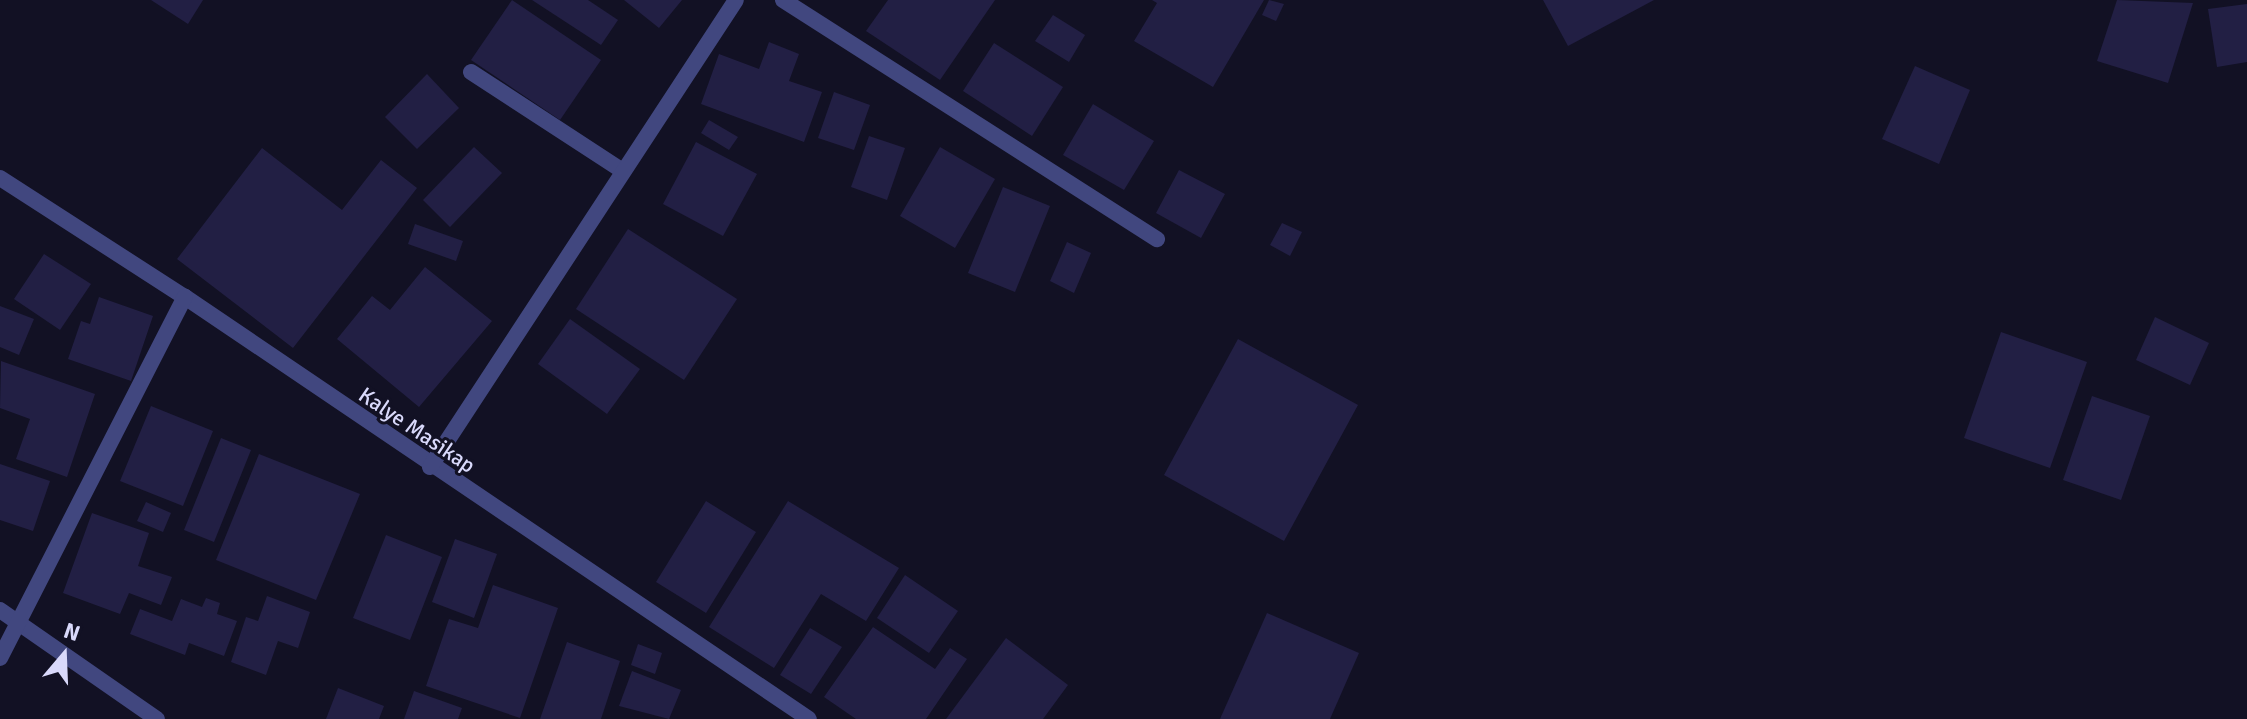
<!DOCTYPE html>
<html>
<head>
<meta charset="utf-8">
<style>
	body { margin:0 }
	#map { position:relative; width:2247px; height:719px; overflow:hidden; background:#121124; font-family:Signika,sans-serif }
	div>[style] { position:absolute }
	.building>* { inset:0; background:#221f44 }
	.minor>* { height:16px; margin:-8px; padding:0 8px; transform-origin:8px; border-radius:8px; background:#41477f }
	span { translate:-50% -50%; white-space:nowrap; text-align:center; line-height:1.15; -webkit-text-stroke:6px #121124; paint-order:stroke }
	.street-label { font-size:22px; color:#d9d9fb }
	.north { position:absolute; left:24px; top:615px; width:80px; height:80px; -webkit-text-stroke:6px #121124; paint-order:stroke; rotate:19deg; font-size:22px; font-weight:700; line-height:32px; text-align:center; color:#d9d9fb }
	.north::after { content:''; display:block; margin:auto; width:28px; height:36px; background:#d9d9fb; clip-path:polygon(50% 0,100% 100%,50% 72%,0 100%) }
</style>
</head>
<body>
<div id="map">
	<div class="building">
		<div style="clip-path:polygon(151px 0,203px 0,188px 24px)"></div>
		<div style="clip-path:polygon(512px 0,601px 60px,560px 120px,471px 60px)"></div>
		<div style="clip-path:polygon(532px 0,588px 0,618px 20px,601px 45px)"></div>
		<div style="clip-path:polygon(624px 0,682px 0,659px 28px)"></div>
		<div style="clip-path:polygon(888px 0,995px 0,940px 80px,866px 31px)"></div>
		<div style="clip-path:polygon(1152px 0,1264px 0,1213px 87px,1134px 41px,1157px 3px)"></div>
		<div style="clip-path:polygon(1269px 0,1284px 4px,1276px 21px,1262px 15px)"></div>
		<div style="clip-path:polygon(1543px 0,1654px 0,1568px 46px)"></div>
		<div style="clip-path:polygon(2117px 0,2193px 3px,2168px 83px,2097px 61px)"></div>
		<div style="clip-path:polygon(2247px 4px,2247px 62px,2217px 67px,2208px 9px)"></div>
		<div style="clip-path:polygon(1053px 15px,1085px 35px,1069px 62px,1035px 41px)"></div>
		<div style="clip-path:polygon(769px 42px,799px 54px,789px 81px,822px 92px,804px 142px,701px 104px,719px 54px,759px 69px)"></div>
		<div style="clip-path:polygon(994px 43px,1063px 87px,1032px 136px,963px 91px)"></div>
		<div style="clip-path:polygon(1915px 66px,1970px 90px,1939px 164px,1882px 139px)"></div>
		<div style="clip-path:polygon(427px 74px,459px 108px,417px 149px,385px 117px)"></div>
		<div style="clip-path:polygon(834px 92px,870px 105px,854px 150px,818px 138px)"></div>
		<div style="clip-path:polygon(1093px 104px,1154px 141px,1124px 190px,1063px 155px)"></div>
		<div style="clip-path:polygon(709px 120px,738px 137px,729px 150px,701px 133px)"></div>
		<div style="clip-path:polygon(869px 136px,905px 148px,887px 200px,851px 187px)"></div>
		<div style="clip-path:polygon(696px 142px,757px 174px,723px 236px,663px 204px)"></div>
		<div style="clip-path:polygon(474px 147px,502px 173px,450px 227px,423px 200px)"></div>
		<div style="clip-path:polygon(940px 147px,995px 179px,955px 248px,900px 216px)"></div>
		<div style="clip-path:polygon(262px 148px,342px 210px,381px 160px,417px 188px,293px 348px,177px 259px)"></div>
		<div style="clip-path:polygon(1179px 170px,1225px 194px,1201px 238px,1156px 213px)"></div>
		<div style="clip-path:polygon(1003px 187px,1050px 206px,1015px 292px,968px 273px)"></div>
		<div style="clip-path:polygon(1282px 223px,1302px 232px,1290px 256px,1270px 245px)"></div>
		<div style="clip-path:polygon(415px 224px,463px 241px,456px 261px,408px 244px)"></div>
		<div style="clip-path:polygon(628px 229px,737px 299px,684px 380px,576px 309px)"></div>
		<div style="clip-path:polygon(1067px 242px,1091px 253px,1074px 293px,1050px 281px)"></div>
		<div style="clip-path:polygon(44px 254px,91px 284px,60px 330px,14px 299px)"></div>
		<div style="clip-path:polygon(425px 267px,492px 321px,419px 407px,337px 339px,372px 296px,390px 310px)"></div>
		<div style="clip-path:polygon(99px 297px,153px 316px,131px 381px,68px 359px,81px 321px,90px 324px)"></div>
		<div style="clip-path:polygon(0 306px,34px 319px,19px 355px,0 347px)"></div>
		<div style="clip-path:polygon(2155px 317px,2209px 343px,2190px 385px,2136px 360px)"></div>
		<div style="clip-path:polygon(570px 319px,640px 369px,607px 414px,538px 364px)"></div>
		<div style="clip-path:polygon(2001px 332px,2087px 362px,2050px 468px,1964px 438px)"></div>
		<div style="clip-path:polygon(1238px 339px,1358px 405px,1284px 541px,1164px 475px)"></div>
		<div style="clip-path:polygon(1px 361px,95px 394px,67px 477px,16px 459px,30px 419px,0 408px)"></div>
		<div style="clip-path:polygon(2092px 396px,2150px 416px,2121px 500px,2063px 480px)"></div>
		<div style="clip-path:polygon(151px 406px,213px 431px,183px 506px,120px 481px)"></div>
		<div style="clip-path:polygon(221px 438px,251px 450px,214px 542px,184px 530px)"></div>
		<div style="clip-path:polygon(259px 454px,360px 494px,316px 600px,216px 560px)"></div>
		<div style="clip-path:polygon(0 464px,50px 481px,33px 531px,0 520px)"></div>
		<div style="clip-path:polygon(706px 501px,756px 532px,706px 613px,656px 582px)"></div>
		<div style="clip-path:polygon(788px 501px,899px 568px,866px 621px,821px 594px,774px 668px,709px 627px)"></div>
		<div style="clip-path:polygon(146px 502px,171px 513px,163px 532px,137px 521px)"></div>
		<div style="clip-path:polygon(92px 513px,149px 533px,138px 566px,172px 577px,161px 605px,129px 593px,120px 614px,63px 593px)"></div>
		<div style="clip-path:polygon(386px 535px,442px 557px,410px 640px,353px 618px)"></div>
		<div style="clip-path:polygon(455px 539px,497px 554px,474px 618px,432px 602px)"></div>
		<div style="clip-path:polygon(905px 575px,958px 611px,929px 653px,877px 618px)"></div>
		<div style="clip-path:polygon(493px 585px,558px 608px,520px 718px,426px 686px,449px 619px,478px 628px)"></div>
		<div style="clip-path:polygon(267px 596px,310px 612px,298px 648px,278px 641px,266px 675px,231px 662px,246px 617px,258px 621px)"></div>
		<div style="clip-path:polygon(206px 598px,220px 603px,217px 614px,237px 621px,224px 656px,189px 643px,185px 655px,130px 634px,140px 609px,172px 621px,181px 599px,202px 607px)"></div>
		<div style="clip-path:polygon(1267px 613px,1359px 653px,1330px 719px,1220px 719px)"></div>
		<div style="clip-path:polygon(873px 627px,935px 669px,950px 648px,967px 659px,926px 719px,856px 719px,824px 697px)"></div>
		<div style="clip-path:polygon(810px 628px,842px 647px,811px 694px,780px 675px)"></div>
		<div style="clip-path:polygon(1006px 638px,1068px 685px,1043px 719px,946px 719px)"></div>
		<div style="clip-path:polygon(567px 642px,620px 661px,601px 719px,540px 719px)"></div>
		<div style="clip-path:polygon(638px 644px,662px 653px,655px 674px,631px 665px)"></div>
		<div style="clip-path:polygon(632px 671px,681px 690px,669px 719px,619px 706px)"></div>
		<div style="clip-path:polygon(338px 688px,384px 706px,379px 719px,326px 719px)"></div>
		<div style="clip-path:polygon(414px 691px,462px 708px,458px 719px,404px 719px)"></div>
	</div>
	<div class="minor">
		<div style="left:783px;top:0;width:444px;rotate:32.6deg"></div>
		<div style="left:471px;top:72px;width:181px;rotate:33.1deg"></div>
		<div style="left:0;top:178px;width:220px;rotate:32.8deg"></div>
		<div style="left:185px;top:297px;width:753px;rotate:34.07deg"></div>
		<div style="left:430px;top:467px;width:558px;rotate:-56.77deg"></div>
		<div style="left:0;top:610px;width:191px;rotate:34.8deg"></div>
		<div style="left:0;top:658px;width:406px;rotate:-62.9deg"></div>
	</div>
	<div class="street-label">
		<span style="left:417px;top:430px;rotate:34deg">Kalye Masikap</span>
	</div>
	<div class="north">N</div>
</div>
</body>
</html>
